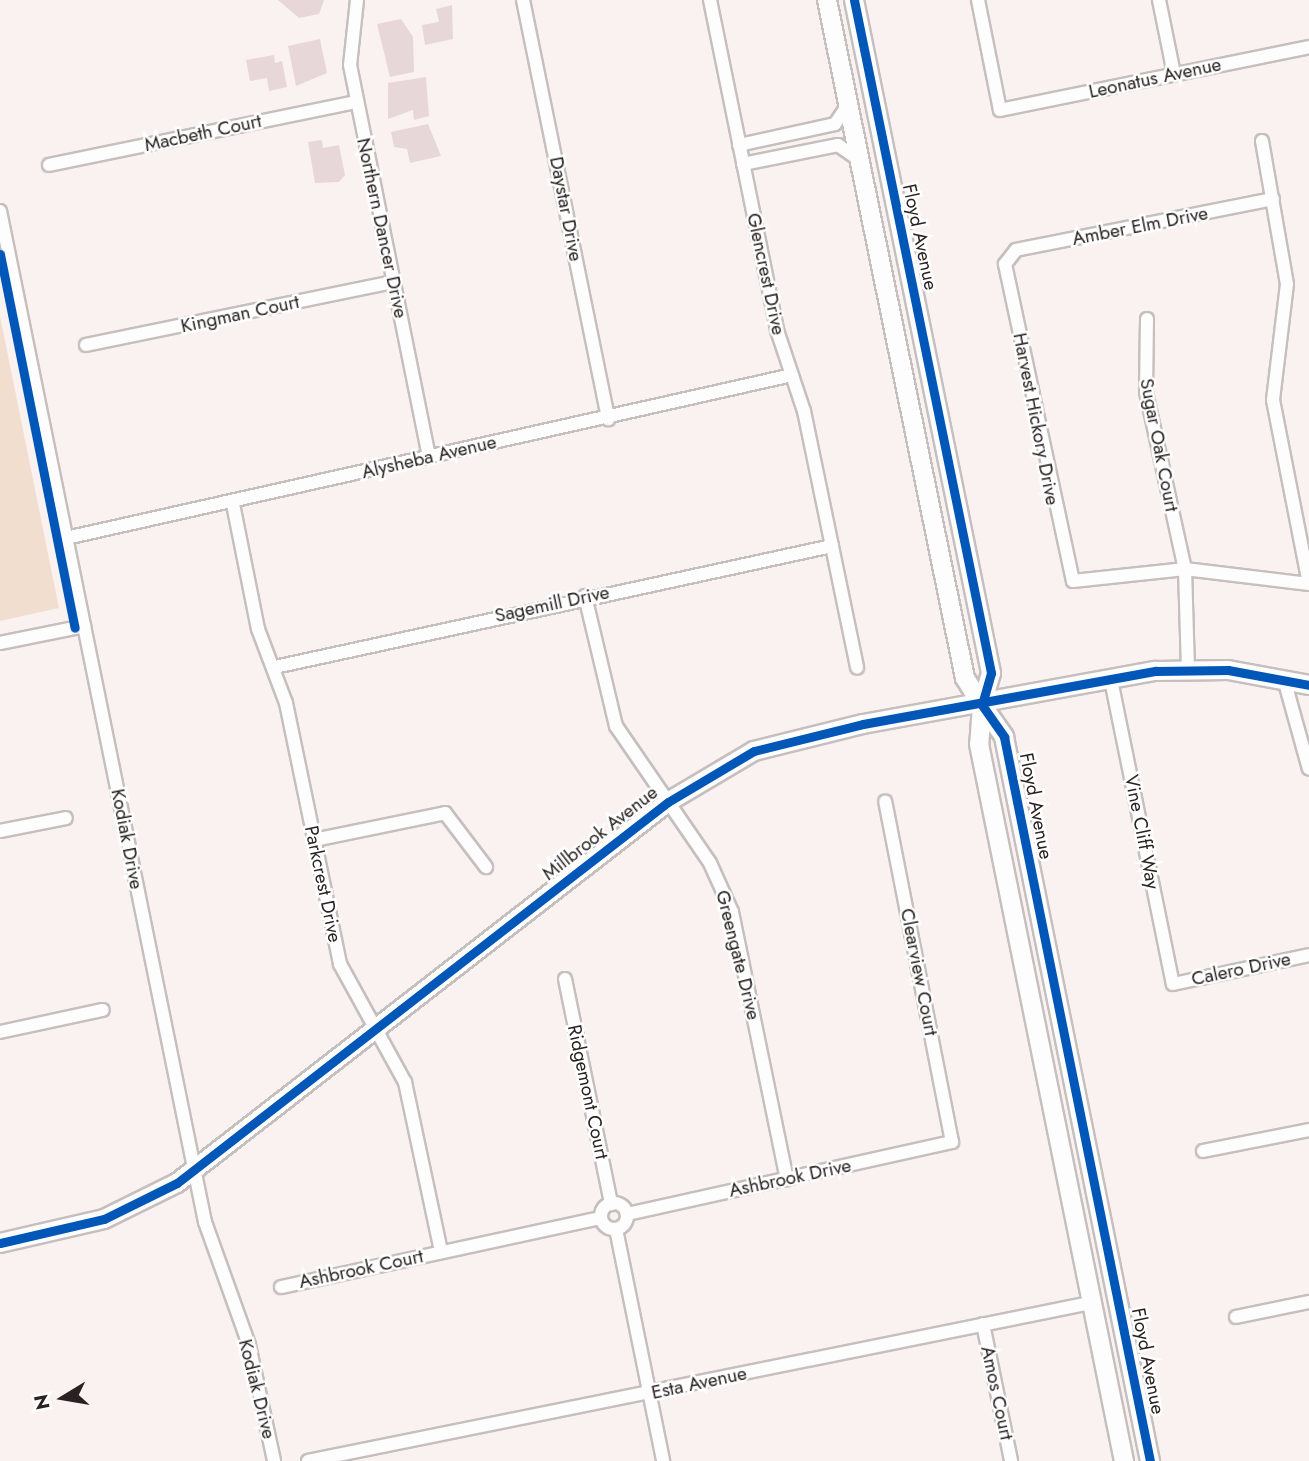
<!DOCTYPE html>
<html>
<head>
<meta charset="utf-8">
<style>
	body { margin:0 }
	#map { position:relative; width:1309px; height:1461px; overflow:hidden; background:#faf2f1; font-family:Jost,sans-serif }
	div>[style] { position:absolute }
	.green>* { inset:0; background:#f2dece }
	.building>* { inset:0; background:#e7d7d9 }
	.roads { filter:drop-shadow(2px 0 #c5bfbe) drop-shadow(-2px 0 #c5bfbe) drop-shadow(0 2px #c5bfbe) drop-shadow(0 -2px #c5bfbe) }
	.street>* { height:12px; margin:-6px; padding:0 6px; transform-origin:6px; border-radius:6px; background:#fefdfd }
	.street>.ring { margin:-6px; padding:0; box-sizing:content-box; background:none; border:12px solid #fefdfd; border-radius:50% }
	.secondary>* { height:18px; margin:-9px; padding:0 9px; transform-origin:9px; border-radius:9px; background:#fefdfd }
	.cycleway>* { height:9px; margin:-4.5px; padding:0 4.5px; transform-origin:4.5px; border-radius:4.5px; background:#0057b8 }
	span { translate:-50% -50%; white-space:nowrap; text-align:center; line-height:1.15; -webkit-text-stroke:5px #fff; paint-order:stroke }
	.street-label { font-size:19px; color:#282222 }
	.north { position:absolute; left:28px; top:1363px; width:70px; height:70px; -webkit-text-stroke:5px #fff; paint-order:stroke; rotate:259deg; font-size:19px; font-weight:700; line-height:28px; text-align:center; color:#282222 }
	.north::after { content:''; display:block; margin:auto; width:24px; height:32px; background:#282222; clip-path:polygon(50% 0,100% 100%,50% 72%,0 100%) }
</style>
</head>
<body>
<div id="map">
	<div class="green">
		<div style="clip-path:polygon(0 316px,59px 608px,0 621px)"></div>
	</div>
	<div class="building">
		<div style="clip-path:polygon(278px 0,324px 0,319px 14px,299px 18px)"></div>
		<div style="clip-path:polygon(452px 5px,453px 39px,425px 45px,422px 25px,439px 22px,436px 9px)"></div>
		<div style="clip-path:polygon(401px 19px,413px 37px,414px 72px,390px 77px,377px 24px)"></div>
		<div style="clip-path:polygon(320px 39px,327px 73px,296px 86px,288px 46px)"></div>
		<div style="clip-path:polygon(274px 55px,275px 63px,282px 61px,287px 87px,269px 91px,267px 78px,250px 81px,246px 60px)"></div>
		<div style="clip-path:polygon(426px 77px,429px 116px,414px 120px,413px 110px,388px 119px,388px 83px)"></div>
		<div style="clip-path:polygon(428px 124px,441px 156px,410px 163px,407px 149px,394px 147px,391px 132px)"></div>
		<div style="clip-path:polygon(322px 140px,323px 148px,339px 145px,345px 175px,339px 182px,315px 183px,308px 142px)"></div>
	</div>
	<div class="roads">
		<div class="street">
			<div style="left:357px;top:0;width:65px;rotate:96.1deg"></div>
			<div style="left:350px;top:65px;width:399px;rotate:78.6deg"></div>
			<div style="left:523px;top:0;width:428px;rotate:78.5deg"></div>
			<div style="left:710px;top:0;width:337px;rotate:78.5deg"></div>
			<div style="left:777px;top:330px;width:85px;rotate:71.6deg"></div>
			<div style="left:804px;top:411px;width:262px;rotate:78.3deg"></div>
			<div style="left:978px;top:0;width:112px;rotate:78.7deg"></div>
			<div style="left:1000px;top:110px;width:315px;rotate:-11.5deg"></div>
			<div style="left:1159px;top:0;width:76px;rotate:78.5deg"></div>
			<div style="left:1262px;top:141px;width:145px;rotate:80.1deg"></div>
			<div style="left:1287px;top:284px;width:117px;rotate:96.9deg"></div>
			<div style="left:1273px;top:400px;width:187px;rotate:78.9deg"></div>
			<div style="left:739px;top:145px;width:98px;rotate:-12.3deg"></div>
			<div style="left:835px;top:124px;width:22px;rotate:-56deg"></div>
			<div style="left:743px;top:164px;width:97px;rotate:-11.3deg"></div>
			<div style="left:838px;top:145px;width:24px;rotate:35deg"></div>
			<div style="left:49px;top:165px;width:314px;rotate:-11.6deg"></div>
			<div style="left:1273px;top:199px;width:262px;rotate:168.8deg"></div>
			<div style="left:1016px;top:250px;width:18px;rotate:128deg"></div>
			<div style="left:1005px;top:264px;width:324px;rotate:77.9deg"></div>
			<div style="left:1073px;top:581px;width:113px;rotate:-6.1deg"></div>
			<div style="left:1185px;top:569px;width:125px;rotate:6.9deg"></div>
			<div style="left:0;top:211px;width:1032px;rotate:78.54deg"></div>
			<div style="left:205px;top:1222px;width:131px;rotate:70.3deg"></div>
			<div style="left:249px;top:1345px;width:119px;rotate:77.8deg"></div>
			<div style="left:1147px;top:319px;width:73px;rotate:90.8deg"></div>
			<div style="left:1146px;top:392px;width:181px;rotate:77.6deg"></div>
			<div style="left:1185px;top:569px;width:99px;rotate:88.3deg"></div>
			<div style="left:86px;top:345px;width:313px;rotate:-11.6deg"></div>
			<div style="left:233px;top:504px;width:127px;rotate:78.7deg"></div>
			<div style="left:258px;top:629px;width:79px;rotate:69.3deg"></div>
			<div style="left:286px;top:703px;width:267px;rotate:78.3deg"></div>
			<div style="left:340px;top:964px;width:135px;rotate:61.2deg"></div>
			<div style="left:405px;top:1082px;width:174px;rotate:78deg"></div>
			<div style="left:66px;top:538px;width:744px;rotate:-12.65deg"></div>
			<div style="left:585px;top:596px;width:134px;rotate:76.6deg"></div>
			<div style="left:616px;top:726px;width:166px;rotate:55.5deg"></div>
			<div style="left:710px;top:863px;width:54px;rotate:65.8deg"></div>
			<div style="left:732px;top:912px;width:273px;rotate:78.4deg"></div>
			<div style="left:0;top:643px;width:86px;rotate:-11.4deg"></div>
			<div style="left:275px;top:667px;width:570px;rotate:-12.26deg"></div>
			<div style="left:1284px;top:679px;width:93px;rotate:74.5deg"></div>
			<div style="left:1111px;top:680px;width:310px;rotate:78.5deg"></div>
			<div style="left:1173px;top:984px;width:139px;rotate:-12deg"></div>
			<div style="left:0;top:831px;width:67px;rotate:-11.1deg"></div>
			<div style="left:314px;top:840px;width:134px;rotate:-11.6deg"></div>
			<div style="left:445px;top:813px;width:68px;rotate:52.8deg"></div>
			<div style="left:565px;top:979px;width:230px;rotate:78.4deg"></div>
			<div style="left:0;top:1032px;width:105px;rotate:-12.1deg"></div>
			<div style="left:1203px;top:1151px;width:108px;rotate:-11.2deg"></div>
			<div class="ring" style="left:601px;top:1203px;width:14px;height:14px"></div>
			<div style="left:627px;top:1214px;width:333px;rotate:-12.5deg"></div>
			<div style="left:952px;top:1142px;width:347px;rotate:-101.1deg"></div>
			<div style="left:616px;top:1229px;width:237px;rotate:78.5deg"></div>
			<div style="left:281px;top:1287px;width:327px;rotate:-12.2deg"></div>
			<div style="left:1236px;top:1317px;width:75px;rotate:-11.6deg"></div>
			<div style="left:983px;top:1324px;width:140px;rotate:78.4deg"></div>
			<div style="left:308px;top:1461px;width:798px;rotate:-11.42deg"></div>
		</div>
		<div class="secondary">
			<div style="left:827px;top:0;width:692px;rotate:78.5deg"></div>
			<div style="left:965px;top:678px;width:32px;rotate:58deg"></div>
			<div style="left:982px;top:705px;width:39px;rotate:94deg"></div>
			<div style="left:979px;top:744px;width:732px;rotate:78.57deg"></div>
			<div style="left:854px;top:0;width:687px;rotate:78.49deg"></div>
			<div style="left:991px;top:673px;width:33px;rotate:106deg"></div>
			<div style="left:982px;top:705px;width:39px;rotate:55deg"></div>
			<div style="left:1004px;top:737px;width:739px;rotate:78.6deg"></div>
			<div style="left:0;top:1243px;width:107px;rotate:-13deg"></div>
			<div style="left:104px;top:1219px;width:81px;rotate:-26.3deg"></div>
			<div style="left:177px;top:1183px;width:621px;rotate:-37.81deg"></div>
			<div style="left:668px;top:802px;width:100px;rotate:-30.7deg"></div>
			<div style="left:754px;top:751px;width:112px;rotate:-13.9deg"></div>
			<div style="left:863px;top:724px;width:298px;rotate:-10.3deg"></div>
			<div style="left:1156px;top:671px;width:72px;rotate:-0.8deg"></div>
			<div style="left:1228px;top:670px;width:82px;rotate:10.5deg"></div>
		</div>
	</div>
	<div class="cycleway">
		<div style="left:854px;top:0;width:687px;rotate:78.49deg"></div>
		<div style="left:991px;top:673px;width:33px;rotate:106deg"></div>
		<div style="left:982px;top:705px;width:39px;rotate:55deg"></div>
		<div style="left:1004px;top:737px;width:739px;rotate:78.6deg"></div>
		<div style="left:0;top:254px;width:381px;rotate:78.7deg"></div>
		<div style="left:0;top:1243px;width:107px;rotate:-13deg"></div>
		<div style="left:104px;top:1219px;width:81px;rotate:-26.3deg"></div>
		<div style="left:177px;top:1183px;width:621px;rotate:-37.81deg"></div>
		<div style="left:668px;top:802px;width:100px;rotate:-30.7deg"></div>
		<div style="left:754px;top:751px;width:112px;rotate:-13.9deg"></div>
		<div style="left:863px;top:724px;width:298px;rotate:-10.3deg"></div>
		<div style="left:1156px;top:671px;width:72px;rotate:-0.8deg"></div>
		<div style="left:1228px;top:670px;width:82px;rotate:10.5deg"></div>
	</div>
	<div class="street-label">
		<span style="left:1155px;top:78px;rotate:-12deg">Leonatus Avenue</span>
		<span style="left:203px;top:133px;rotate:-12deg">Macbeth Court</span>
		<span style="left:566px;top:209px;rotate:79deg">Daystar Drive</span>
		<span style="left:1140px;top:226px;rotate:-11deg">Amber Elm Drive</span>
		<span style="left:382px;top:228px;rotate:78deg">Northern Dancer Drive</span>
		<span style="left:920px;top:237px;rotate:78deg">Floyd Avenue</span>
		<span style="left:766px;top:274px;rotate:78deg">Glencrest Drive</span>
		<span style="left:240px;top:314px;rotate:-12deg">Kingman Court</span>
		<span style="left:1036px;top:419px;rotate:79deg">Harvest Hickory Drive</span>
		<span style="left:1159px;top:445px;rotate:79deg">Sugar Oak Court</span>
		<span style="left:429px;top:457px;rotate:-13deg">Alysheba Avenue</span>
		<span style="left:552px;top:604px;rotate:-12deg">Sagemill Drive</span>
		<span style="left:1036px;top:806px;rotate:79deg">Floyd Avenue</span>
		<span style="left:1142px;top:832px;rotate:79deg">Vine Cliff Way</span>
		<span style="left:600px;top:833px;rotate:-38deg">Millbrook Avenue</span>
		<span style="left:127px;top:839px;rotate:79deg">Kodiak Drive</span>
		<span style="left:323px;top:884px;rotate:78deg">Parkcrest Drive</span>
		<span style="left:738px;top:955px;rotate:76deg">Greengate Drive</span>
		<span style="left:1241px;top:969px;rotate:-12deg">Calero Drive</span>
		<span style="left:919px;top:972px;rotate:79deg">Clearview Court</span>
		<span style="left:588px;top:1092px;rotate:78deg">Ridgemont Court</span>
		<span style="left:790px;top:1178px;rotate:-12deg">Ashbrook Drive</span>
		<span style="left:361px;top:1269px;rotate:-12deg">Ashbrook Court</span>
		<span style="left:1148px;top:1361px;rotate:79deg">Floyd Avenue</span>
		<span style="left:699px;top:1383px;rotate:-12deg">Esta Avenue</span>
		<span style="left:257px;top:1389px;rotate:76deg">Kodiak Drive</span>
		<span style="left:997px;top:1393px;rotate:78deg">Amos Court</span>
	</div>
	<div class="north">N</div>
</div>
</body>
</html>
